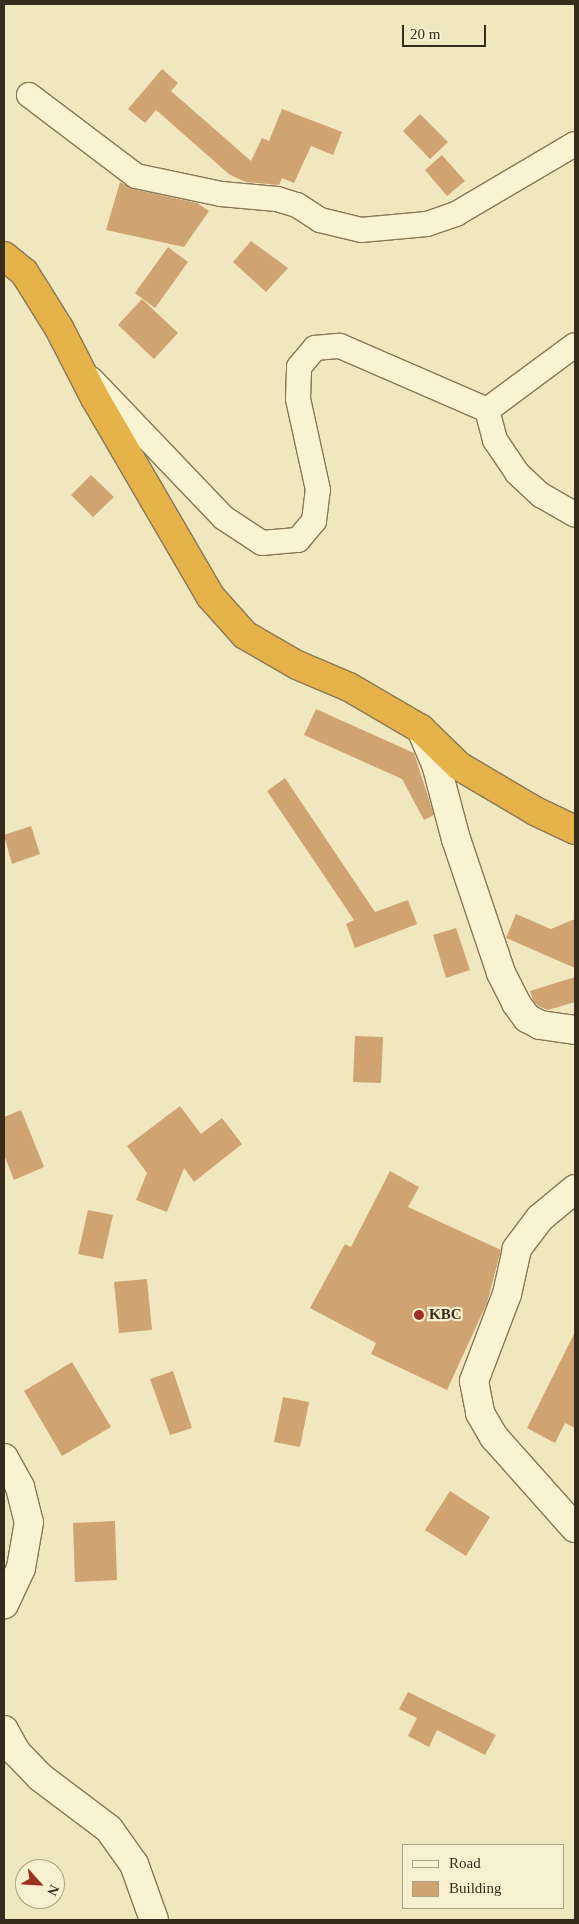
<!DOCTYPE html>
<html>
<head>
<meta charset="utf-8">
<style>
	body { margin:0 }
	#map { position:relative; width:579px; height:1924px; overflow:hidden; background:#f0e7be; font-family:"Times New Roman",serif }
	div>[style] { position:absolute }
	.building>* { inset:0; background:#d0a472 }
	.roads { filter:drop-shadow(1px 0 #897756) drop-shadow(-1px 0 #897756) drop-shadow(0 1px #897756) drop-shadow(0 -1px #897756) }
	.street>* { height:24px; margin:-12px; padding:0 12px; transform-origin:12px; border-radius:12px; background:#faf3d1 }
	.secondary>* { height:28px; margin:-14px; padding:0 14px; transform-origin:14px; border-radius:14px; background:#faf3d1 }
	.highway>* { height:28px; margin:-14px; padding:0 14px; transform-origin:14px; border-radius:14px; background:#e5b349 }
	.dots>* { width:14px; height:14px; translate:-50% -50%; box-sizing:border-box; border:2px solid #f7f0ce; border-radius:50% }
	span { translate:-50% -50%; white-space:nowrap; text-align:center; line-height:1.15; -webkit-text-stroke:4.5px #f7f0ce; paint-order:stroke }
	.poi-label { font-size:15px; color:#372c1b; font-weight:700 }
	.left { translate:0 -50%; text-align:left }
	.frame { position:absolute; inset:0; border:5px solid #372c1b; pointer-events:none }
	.legend { position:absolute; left:402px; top:1844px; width:162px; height:65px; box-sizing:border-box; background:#f7f0ce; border:1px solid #aaa286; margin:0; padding:6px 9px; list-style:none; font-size:15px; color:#372c1b }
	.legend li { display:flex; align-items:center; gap:10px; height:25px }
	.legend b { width:25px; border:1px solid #aaa286 }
	.north { position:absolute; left:15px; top:1859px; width:50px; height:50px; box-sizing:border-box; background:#f7f0ce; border:1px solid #aaa286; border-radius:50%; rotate:116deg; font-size:14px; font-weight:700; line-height:20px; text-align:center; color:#372c1b }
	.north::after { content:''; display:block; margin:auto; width:18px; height:22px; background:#9b3023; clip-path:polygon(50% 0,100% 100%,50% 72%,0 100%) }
	.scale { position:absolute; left:402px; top:25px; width:84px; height:22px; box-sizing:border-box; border:2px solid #372c1b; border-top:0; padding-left:6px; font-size:15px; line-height:18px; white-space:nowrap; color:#372c1b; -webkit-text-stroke:4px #f7f0ce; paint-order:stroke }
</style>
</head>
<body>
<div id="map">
	<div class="building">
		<div style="clip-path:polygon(162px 69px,178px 83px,171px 91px,251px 161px,262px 138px,269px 141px,282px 109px,342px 132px,333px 155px,311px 146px,294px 183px,282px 178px,279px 185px,246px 182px,230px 175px,156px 110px,145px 123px,128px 109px)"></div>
		<div style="clip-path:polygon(420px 114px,448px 142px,430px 159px,403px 131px)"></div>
		<div style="clip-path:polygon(442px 155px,465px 181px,447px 196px,425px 170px)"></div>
		<div style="clip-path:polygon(120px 182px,133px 189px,197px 203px,209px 211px,184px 247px,106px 230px)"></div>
		<div style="clip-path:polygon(251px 241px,288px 268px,266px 292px,233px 262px)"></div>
		<div style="clip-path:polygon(168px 247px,188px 262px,155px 308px,135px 293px)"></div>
		<div style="clip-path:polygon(142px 299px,178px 333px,154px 359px,118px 325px)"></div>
		<div style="clip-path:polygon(91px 475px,114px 497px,93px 517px,71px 495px)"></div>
		<div style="clip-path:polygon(316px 709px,414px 753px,434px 815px,424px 820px,402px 779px,304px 735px)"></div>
		<div style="clip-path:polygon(285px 778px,375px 912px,408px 900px,417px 924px,355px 948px,346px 924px,354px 920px,267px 791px)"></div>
		<div style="clip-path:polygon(31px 826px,40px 854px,12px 864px,4px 835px)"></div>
		<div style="clip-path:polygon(516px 914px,551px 929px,575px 919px,575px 968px,506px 938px)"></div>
		<div style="clip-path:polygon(456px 928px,470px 970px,446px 978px,433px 935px)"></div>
		<div style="clip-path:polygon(575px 977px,575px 1002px,548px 1010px,538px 1006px,533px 1000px,530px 991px)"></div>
		<div style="clip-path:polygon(355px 1036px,383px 1037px,381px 1083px,353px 1082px)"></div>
		<div style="clip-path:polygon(180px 1106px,201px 1134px,222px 1118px,242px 1144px,194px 1182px,184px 1168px,167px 1212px,136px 1200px,147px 1173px,127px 1146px)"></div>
		<div style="clip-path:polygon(21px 1110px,44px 1167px,14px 1180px,4px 1155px,4px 1117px)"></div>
		<div style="clip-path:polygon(390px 1171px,419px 1187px,408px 1207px,501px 1250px,487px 1303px,447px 1390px,371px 1354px,376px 1343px,310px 1308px,345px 1244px,351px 1247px)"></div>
		<div style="clip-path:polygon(88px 1210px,113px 1215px,103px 1259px,78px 1254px)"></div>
		<div style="clip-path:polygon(147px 1279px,152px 1330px,119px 1333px,114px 1282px)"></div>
		<div style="clip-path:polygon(575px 1332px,575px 1428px,565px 1423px,555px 1443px,527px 1428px)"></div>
		<div style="clip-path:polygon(72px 1362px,111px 1427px,62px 1456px,24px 1391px)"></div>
		<div style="clip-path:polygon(173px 1371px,192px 1428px,170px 1435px,150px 1379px)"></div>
		<div style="clip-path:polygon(283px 1397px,309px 1402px,300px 1447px,274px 1442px)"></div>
		<div style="clip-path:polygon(450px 1491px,490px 1517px,466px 1556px,425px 1530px)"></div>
		<div style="clip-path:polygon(115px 1521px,117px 1580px,75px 1582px,73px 1523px)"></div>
		<div style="clip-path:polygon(408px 1692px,496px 1735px,485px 1755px,437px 1730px,429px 1747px,408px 1736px,417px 1718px,399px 1709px)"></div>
	</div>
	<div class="roads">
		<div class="street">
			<div style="left:29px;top:95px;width:134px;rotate:37.1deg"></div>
			<div style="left:136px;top:176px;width:87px;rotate:12deg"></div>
			<div style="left:221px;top:194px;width:56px;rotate:5.1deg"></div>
			<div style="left:277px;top:199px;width:21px;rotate:17deg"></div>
			<div style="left:297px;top:205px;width:27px;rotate:33deg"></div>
			<div style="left:320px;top:220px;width:42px;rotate:13.7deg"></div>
			<div style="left:361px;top:230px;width:66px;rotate:-5.2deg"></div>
			<div style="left:427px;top:224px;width:31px;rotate:-19deg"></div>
			<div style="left:456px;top:214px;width:138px;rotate:-30.5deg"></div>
			<div style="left:91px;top:379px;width:192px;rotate:46.3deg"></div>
			<div style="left:224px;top:518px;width:45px;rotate:33.3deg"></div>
			<div style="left:262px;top:543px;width:36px;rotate:-5deg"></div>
			<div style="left:298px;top:540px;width:25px;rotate:-50deg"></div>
			<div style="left:314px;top:521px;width:31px;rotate:-83deg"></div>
			<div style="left:318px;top:490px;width:93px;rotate:-102.4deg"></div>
			<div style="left:298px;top:399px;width:32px;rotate:-88deg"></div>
			<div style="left:299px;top:367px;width:25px;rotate:-50deg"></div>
			<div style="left:315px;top:348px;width:25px;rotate:-5deg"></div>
			<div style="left:340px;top:346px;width:160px;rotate:23.5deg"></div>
			<div style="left:487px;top:410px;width:31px;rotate:75deg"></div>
			<div style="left:495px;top:440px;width:40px;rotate:56deg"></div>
			<div style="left:517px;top:473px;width:33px;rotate:43deg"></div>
			<div style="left:541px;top:495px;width:39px;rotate:30deg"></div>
			<div style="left:487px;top:410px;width:109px;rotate:-36.5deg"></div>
		</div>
		<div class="secondary">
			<div style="left:421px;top:729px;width:38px;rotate:67deg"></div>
			<div style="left:436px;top:764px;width:78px;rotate:75.1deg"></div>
			<div style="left:456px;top:839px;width:141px;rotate:71.4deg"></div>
			<div style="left:501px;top:973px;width:34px;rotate:63deg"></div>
			<div style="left:516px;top:1003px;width:19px;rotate:54deg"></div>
			<div style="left:527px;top:1018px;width:15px;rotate:28deg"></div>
			<div style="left:540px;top:1025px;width:35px;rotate:8deg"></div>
			<div style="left:575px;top:1189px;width:45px;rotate:140.4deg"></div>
			<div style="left:540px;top:1218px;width:39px;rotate:127deg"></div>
			<div style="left:517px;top:1249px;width:46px;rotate:102.5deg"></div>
			<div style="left:507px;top:1294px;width:93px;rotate:110.8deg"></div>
			<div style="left:474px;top:1381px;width:33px;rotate:79deg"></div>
			<div style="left:480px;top:1413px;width:28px;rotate:60deg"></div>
			<div style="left:494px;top:1437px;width:122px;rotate:48.3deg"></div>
			<div style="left:4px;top:1458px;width:33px;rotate:61deg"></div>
			<div style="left:20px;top:1487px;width:36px;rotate:76deg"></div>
			<div style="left:29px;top:1522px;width:47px;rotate:99.9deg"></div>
			<div style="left:21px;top:1568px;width:40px;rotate:115deg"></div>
			<div style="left:4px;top:1730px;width:26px;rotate:61deg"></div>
			<div style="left:17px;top:1753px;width:33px;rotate:46deg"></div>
			<div style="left:40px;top:1777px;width:86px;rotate:37deg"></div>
			<div style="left:109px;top:1829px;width:43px;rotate:54.5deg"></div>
			<div style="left:134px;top:1864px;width:59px;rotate:70.3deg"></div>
		</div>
		<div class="highway">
			<div style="left:4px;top:256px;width:26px;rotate:39deg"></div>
			<div style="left:24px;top:272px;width:66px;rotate:58deg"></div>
			<div style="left:59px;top:328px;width:79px;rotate:62.8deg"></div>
			<div style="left:95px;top:398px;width:230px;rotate:59.8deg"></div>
			<div style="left:211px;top:597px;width:51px;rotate:48.2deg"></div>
			<div style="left:245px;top:635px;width:60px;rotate:30deg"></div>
			<div style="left:297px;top:665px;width:56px;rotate:22.9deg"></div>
			<div style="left:349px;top:687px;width:83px;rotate:30.3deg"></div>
			<div style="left:421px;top:729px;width:53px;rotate:44.2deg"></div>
			<div style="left:459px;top:766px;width:88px;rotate:30.6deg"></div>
			<div style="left:535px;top:811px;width:44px;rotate:25.4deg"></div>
		</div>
	</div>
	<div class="dots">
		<div style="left:419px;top:1315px;background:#9b3023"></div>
	</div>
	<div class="poi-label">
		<span class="left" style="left:429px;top:1315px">KBC</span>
	</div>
	<div class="frame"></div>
	<ul class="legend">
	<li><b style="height:6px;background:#faf3d1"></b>Road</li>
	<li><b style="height:14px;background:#d0a472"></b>Building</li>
	</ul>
	<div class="north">N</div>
	<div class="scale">20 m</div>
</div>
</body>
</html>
